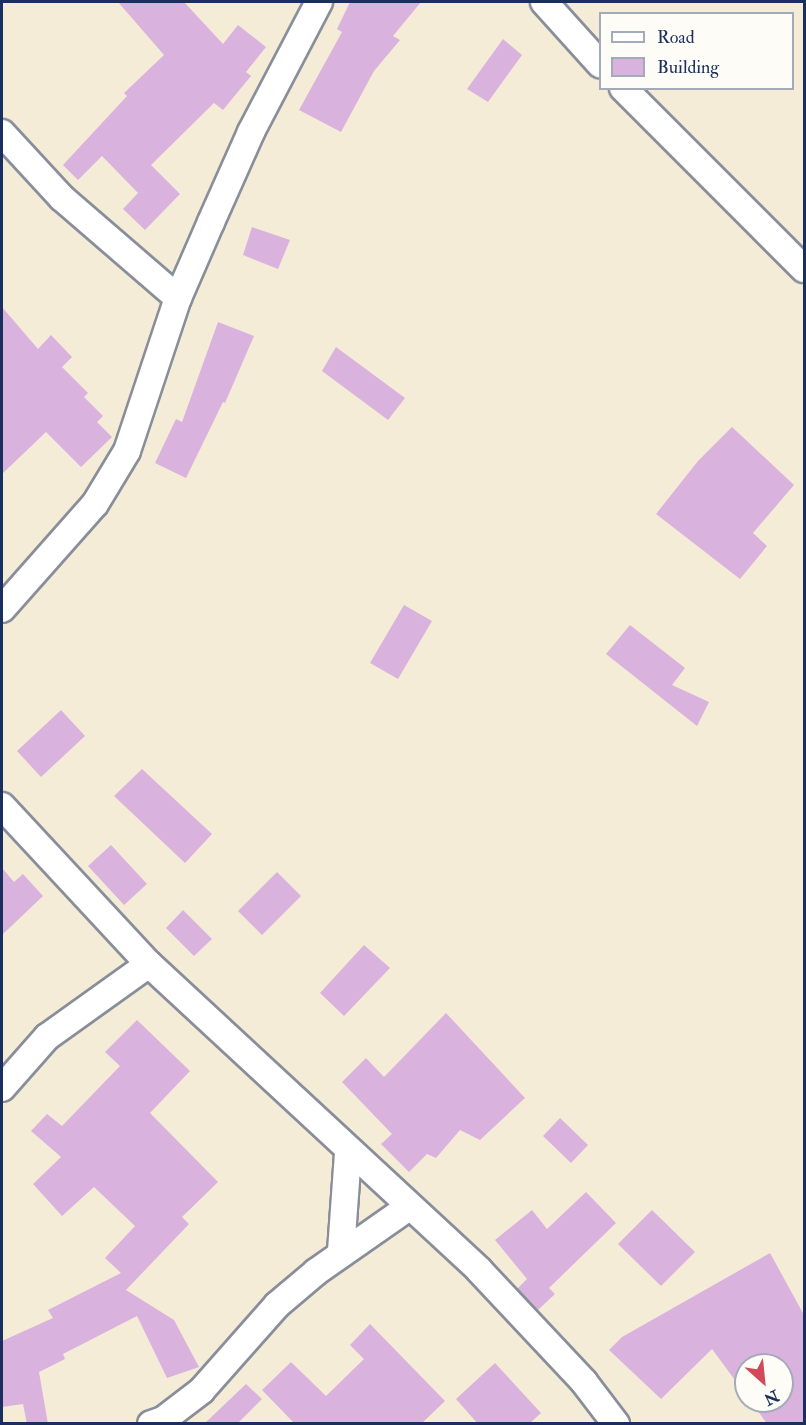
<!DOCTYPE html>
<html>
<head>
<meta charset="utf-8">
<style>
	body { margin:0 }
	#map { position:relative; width:806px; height:1425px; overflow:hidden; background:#f4ecd7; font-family:"IM FELL Double Pica",serif }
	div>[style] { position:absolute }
	.building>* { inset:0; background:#d9b3de }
	.roads { filter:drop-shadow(2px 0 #888e9a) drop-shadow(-2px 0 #888e9a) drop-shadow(0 2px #888e9a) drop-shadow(0 -2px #888e9a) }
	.minor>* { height:26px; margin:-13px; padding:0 13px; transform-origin:13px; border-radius:13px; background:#fff }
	span { translate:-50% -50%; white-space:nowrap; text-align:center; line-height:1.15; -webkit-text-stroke:5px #fdfcf7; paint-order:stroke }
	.frame { position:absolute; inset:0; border:3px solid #1b2f5e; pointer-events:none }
	.legend { position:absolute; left:599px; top:12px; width:195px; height:78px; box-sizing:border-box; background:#fdfcf7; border:2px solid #a3aaba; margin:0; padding:8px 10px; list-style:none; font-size:18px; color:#1b2f5e }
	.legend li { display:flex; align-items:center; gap:12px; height:30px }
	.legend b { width:30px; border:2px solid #a3aaba }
	.north { position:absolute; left:734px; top:1353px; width:60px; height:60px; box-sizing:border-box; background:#fdfcf7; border:2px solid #a3aaba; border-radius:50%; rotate:153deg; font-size:16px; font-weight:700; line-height:24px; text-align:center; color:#1b2f5e }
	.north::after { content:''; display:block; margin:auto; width:21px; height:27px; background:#d1495b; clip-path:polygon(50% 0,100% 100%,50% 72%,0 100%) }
</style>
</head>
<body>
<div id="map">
	<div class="building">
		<div style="clip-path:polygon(118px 2px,184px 2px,223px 44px,238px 25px,266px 47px,246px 72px,251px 76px,223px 110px,214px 103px,151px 165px,180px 194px,145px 230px,123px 209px,138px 193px,102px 156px,78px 180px,63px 165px,127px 96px,124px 93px,164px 55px)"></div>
		<div style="clip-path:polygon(350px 2px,421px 2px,393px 36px,400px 40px,374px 71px,341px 132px,299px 110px,342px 32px,337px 29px)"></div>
		<div style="clip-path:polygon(503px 39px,522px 55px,488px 102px,467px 89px)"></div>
		<div style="clip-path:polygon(252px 227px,290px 240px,278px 269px,243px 255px)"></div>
		<div style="clip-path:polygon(2px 307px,38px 349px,51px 335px,72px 357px,62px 367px,88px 393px,84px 397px,103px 416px,97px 422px,112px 437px,81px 467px,46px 432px,2px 474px)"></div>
		<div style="clip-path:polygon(218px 322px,254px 336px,225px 403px,223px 402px,186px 478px,155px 463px,176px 419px,182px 422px)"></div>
		<div style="clip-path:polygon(336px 347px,405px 398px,388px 420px,322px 371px)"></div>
		<div style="clip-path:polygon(732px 427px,794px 485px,753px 533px,767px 546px,740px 579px,656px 514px,698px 461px)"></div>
		<div style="clip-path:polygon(404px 605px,432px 621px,398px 679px,370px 663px)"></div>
		<div style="clip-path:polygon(630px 625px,685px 668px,672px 685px,709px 702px,697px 726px,606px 654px)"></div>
		<div style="clip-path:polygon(61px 710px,85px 736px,41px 777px,17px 751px)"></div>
		<div style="clip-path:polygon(142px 769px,212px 834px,185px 863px,114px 796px)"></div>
		<div style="clip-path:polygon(111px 845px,147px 884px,124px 905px,88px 866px)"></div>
		<div style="clip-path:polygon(2px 868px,14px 882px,23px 874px,43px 896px,2px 935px)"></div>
		<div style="clip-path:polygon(277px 872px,301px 896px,262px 935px,238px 911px)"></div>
		<div style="clip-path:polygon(183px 910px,212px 939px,194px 956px,166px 928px)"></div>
		<div style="clip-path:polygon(364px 945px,390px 968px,344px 1016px,320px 993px)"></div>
		<div style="clip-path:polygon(446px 1013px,525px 1098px,480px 1140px,460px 1130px,436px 1158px,427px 1154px,409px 1172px,381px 1144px,392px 1134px,342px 1082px,366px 1058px,384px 1077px)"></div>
		<div style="clip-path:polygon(137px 1020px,190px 1071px,150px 1113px,218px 1182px,182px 1217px,189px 1224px,126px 1290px,174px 1320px,199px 1367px,167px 1378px,137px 1316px,63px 1354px,65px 1359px,39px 1372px,48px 1424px,27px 1424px,23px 1404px,2px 1407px,2px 1341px,53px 1318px,48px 1310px,121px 1273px,105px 1258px,135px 1226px,94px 1187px,62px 1216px,33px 1184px,61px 1157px,31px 1131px,47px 1114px,62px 1126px,120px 1066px,105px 1052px)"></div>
		<div style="clip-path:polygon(560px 1118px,588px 1145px,571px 1163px,543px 1136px)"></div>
		<div style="clip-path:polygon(586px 1192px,616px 1223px,549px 1288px,555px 1294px,538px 1310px,517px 1289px,527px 1279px,495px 1240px,532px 1210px,547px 1229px)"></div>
		<div style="clip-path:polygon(652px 1210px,695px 1252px,661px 1286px,618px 1244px)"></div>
		<div style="clip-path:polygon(770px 1253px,804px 1315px,804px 1424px,767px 1424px,751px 1401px,782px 1401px,782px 1365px,746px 1365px,746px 1395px,712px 1349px,661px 1399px,609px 1350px,622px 1337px)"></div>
		<div style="clip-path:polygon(370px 1324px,445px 1401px,421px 1424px,295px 1424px,262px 1390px,291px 1362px,326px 1396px,364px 1359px,350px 1345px)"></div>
		<div style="clip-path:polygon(495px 1363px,541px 1413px,529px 1424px,478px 1424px,456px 1399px)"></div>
		<div style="clip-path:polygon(246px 1384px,262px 1399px,237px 1424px,204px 1424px)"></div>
	</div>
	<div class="roads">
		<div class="minor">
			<div style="left:544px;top:2px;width:84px;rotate:47.9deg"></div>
			<div style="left:623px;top:88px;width:256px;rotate:45deg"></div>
			<div style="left:2px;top:133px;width:88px;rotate:47.3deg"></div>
			<div style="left:62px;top:198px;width:153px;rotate:40.8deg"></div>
			<div style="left:2px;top:609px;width:140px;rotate:-48.5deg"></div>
			<div style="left:95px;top:504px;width:62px;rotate:-58.9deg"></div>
			<div style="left:127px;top:451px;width:161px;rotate:-71.6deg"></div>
			<div style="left:178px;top:298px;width:83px;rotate:-66.5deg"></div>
			<div style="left:211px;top:222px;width:98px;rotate:-66deg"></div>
			<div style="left:251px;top:132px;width:147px;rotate:-62.4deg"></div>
			<div style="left:2px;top:806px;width:216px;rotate:47.1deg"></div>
			<div style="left:149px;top:964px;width:450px;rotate:42.8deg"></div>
			<div style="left:479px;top:1270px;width:154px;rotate:46.8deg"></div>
			<div style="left:584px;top:1382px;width:53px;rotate:52.7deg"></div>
			<div style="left:2px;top:1088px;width:68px;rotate:-48.6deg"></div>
			<div style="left:47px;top:1037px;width:125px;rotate:-35.6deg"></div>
			<div style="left:341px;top:1251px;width:98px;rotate:-85.9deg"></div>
			<div style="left:151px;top:1424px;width:13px;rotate:-18deg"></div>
			<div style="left:163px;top:1420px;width:48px;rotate:-37.3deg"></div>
			<div style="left:201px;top:1391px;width:115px;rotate:-48.5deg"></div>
			<div style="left:277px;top:1305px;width:51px;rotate:-40.2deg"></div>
			<div style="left:316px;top:1272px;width:113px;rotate:-35deg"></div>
		</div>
	</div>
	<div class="frame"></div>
	<ul class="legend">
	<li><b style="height:8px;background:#fff"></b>Road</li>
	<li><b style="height:16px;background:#d9b3de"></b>Building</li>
	</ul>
	<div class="north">N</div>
</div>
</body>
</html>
